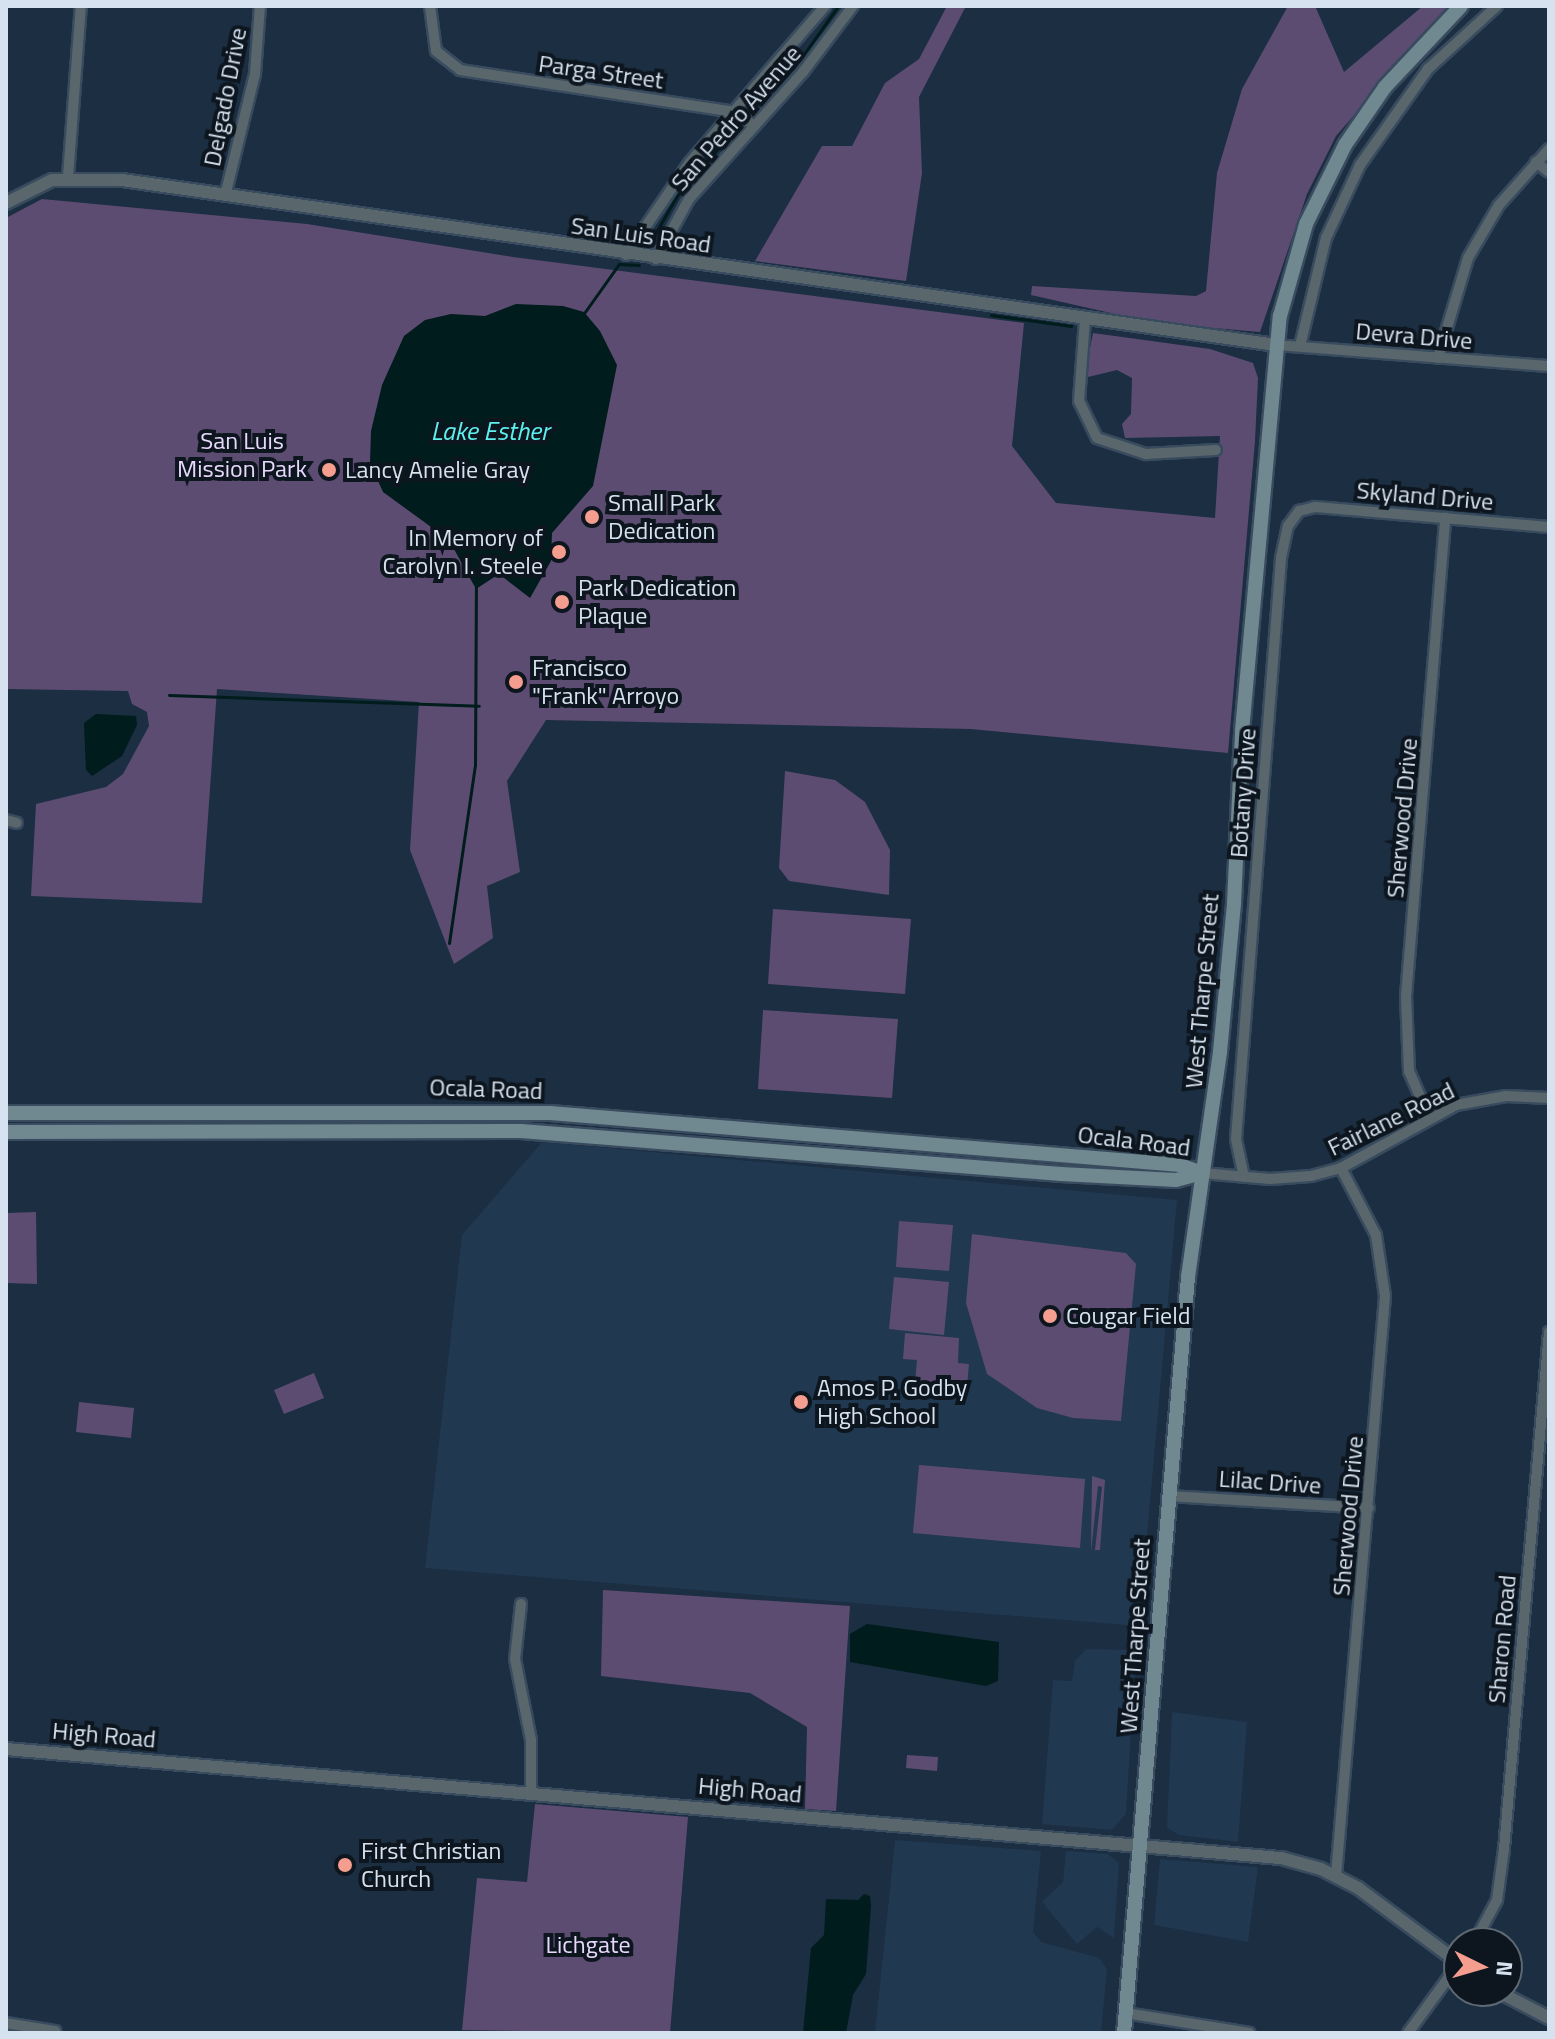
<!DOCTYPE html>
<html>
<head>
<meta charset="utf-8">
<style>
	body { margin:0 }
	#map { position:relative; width:1555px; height:2039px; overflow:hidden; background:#1b2e42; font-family:"Titillium Web",sans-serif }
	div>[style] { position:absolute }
	.built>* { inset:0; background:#203850 }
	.green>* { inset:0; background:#5d4c71 }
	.water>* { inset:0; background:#001c1c }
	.stream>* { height:3px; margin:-1.5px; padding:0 1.5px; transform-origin:1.5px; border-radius:1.5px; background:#001c1c }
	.roads { filter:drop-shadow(2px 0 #394b5e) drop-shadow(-2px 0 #394b5e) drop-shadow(0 2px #394b5e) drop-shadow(0 -2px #394b5e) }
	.minor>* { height:10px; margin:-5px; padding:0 5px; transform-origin:5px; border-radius:5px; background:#59676c }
	.tertiary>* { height:12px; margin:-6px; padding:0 6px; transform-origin:6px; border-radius:6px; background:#59676c }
	.secondary>* { height:14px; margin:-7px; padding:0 7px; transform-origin:7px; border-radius:7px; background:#708890 }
	.dots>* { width:22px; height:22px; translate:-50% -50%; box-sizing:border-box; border:4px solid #0d161f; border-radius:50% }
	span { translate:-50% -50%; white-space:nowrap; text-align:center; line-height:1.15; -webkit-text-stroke:8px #0d161f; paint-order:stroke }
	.street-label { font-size:24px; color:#d6e2ef }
	.park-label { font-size:24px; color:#e8d9fc }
	.poi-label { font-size:24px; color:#d6e2ef }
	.left { translate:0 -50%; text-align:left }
	.right { translate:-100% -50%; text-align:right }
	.water-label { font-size:26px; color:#5cf0ee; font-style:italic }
	.frame { position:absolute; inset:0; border:8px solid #d6e2ef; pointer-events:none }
	.north { position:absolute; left:1443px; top:1927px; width:80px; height:80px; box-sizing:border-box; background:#0d161f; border:2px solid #5d6872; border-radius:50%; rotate:95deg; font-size:22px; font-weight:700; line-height:32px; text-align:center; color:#d6e2ef }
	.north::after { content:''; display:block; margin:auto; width:28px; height:36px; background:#f59d8f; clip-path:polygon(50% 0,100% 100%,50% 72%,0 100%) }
</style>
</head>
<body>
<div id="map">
	<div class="built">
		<div style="clip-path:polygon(542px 1142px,1177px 1200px,1139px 1626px,425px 1568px,462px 1235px)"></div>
		<div style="clip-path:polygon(1086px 1649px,1136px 1650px,1126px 1814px,1112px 1830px,1042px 1824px,1053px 1680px,1072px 1681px,1075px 1661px)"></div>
		<div style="clip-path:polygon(1172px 1712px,1247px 1722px,1238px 1842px,1179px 1835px,1167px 1828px)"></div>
		<div style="clip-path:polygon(895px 1840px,1041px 1851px,1033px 1932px,1041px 1942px,1099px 1958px,1107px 1969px,1101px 2033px,875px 2032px)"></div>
		<div style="clip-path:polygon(1066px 1851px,1108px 1854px,1119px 1863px,1114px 1938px,1097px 1927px,1077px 1944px,1042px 1902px,1063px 1882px)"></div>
		<div style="clip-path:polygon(1160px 1859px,1258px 1867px,1248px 1942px,1154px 1925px)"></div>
	</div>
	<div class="green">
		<div style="clip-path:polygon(947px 6px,966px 6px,919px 97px,922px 173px,906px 281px,755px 261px,822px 146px,852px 146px,885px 83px,919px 59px)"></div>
		<div style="clip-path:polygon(1288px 6px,1315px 6px,1344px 72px,1423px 6px,1449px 6px,1336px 136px,1307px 194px,1260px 332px,1155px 323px,1031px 295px,1032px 286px,1196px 296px,1206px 291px,1217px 173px,1242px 89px)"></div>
		<div style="clip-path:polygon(42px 199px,307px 224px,513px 257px,1024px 323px,1012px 446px,1056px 503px,1215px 518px,1220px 436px,1125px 438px,1122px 424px,1131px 414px,1132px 378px,1117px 370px,1084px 378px,1093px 333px,1210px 349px,1253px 363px,1258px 378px,1255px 441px,1228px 753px,971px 729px,546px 720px,507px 781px,520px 872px,487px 886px,493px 938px,454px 964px,410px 850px,419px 702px,217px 689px,202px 903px,31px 896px,36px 804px,106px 787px,123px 774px,149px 726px,147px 712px,132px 704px,128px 691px,6px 689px,6px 218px)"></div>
		<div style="clip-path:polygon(785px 771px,835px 780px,865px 802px,890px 850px,889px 895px,789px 881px,779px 868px)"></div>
		<div style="clip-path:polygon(773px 909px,911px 919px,905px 994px,768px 984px)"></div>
		<div style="clip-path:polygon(763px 1010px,898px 1019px,892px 1098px,758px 1089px)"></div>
		<div style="clip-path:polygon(36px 1212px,37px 1284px,6px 1283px,6px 1213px)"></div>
		<div style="clip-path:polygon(899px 1221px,953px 1225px,949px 1271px,896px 1267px)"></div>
		<div style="clip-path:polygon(972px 1234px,1126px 1253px,1136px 1264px,1121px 1421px,1073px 1418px,1037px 1408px,987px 1374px,966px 1303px)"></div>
		<div style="clip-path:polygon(894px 1277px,949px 1282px,944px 1335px,889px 1329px)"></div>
		<div style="clip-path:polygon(905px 1333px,959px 1338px,958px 1363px,969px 1364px,967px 1387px,915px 1383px,917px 1360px,903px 1359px)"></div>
		<div style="clip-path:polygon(314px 1373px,324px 1398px,284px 1414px,274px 1390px)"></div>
		<div style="clip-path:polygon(79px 1402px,134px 1408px,131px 1438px,76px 1432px)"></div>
		<div style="clip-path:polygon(919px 1465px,1085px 1479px,1080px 1548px,913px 1533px)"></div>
		<div style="clip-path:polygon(1092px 1476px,1105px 1480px,1100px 1550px,1095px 1550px,1102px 1487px,1098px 1486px,1091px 1552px)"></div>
		<div style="clip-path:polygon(603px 1590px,850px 1606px,836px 1811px,805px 1809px,807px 1727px,750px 1693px,601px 1676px)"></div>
		<div style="clip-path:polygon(907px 1755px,938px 1757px,937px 1771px,906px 1768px)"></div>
		<div style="clip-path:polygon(535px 1804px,688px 1817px,670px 2033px,462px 2030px,477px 1878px,527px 1882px)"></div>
	</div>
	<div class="water">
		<div style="clip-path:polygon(516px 304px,563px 306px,584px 312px,600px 331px,617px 365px,593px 486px,552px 533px,551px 561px,530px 598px,499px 574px,476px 589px,449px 540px,383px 492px,370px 463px,371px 431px,382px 385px,404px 336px,425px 320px,451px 314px,485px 316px)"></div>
		<div style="clip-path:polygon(96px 714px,136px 716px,137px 725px,122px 756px,92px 776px,86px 770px,84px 723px)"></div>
		<div style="clip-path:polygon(867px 1624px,999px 1642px,998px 1681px,986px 1686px,850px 1662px,850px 1634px)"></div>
		<div style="clip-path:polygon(864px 1894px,870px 1896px,871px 1906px,866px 1974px,853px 1995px,846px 2033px,803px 2033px,811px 1948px,824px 1935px,826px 1899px,858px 1900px)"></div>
	</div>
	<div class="stream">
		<div style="left:749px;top:112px;width:80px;rotate:-46.5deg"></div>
		<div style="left:804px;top:54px;width:59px;rotate:-54.7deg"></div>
		<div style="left:648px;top:246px;width:60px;rotate:-60deg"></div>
		<div style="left:678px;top:194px;width:96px;rotate:-48.8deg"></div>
		<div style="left:991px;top:315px;width:81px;rotate:7.8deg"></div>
		<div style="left:582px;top:316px;width:64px;rotate:-54.6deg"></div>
		<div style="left:619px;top:264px;width:20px;rotate:3deg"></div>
		<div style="left:169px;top:695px;width:310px;rotate:2deg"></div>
		<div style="left:449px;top:943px;width:180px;rotate:-81.7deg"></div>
		<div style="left:475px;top:765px;width:178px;rotate:-89.7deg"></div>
	</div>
	<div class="roads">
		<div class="minor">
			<div style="left:430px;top:6px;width:45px;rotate:82.4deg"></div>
			<div style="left:436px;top:51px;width:31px;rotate:38deg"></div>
			<div style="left:460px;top:70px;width:278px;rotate:8.7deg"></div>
			<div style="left:735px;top:112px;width:24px;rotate:36deg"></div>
			<div style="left:1536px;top:162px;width:16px;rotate:38deg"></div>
			<div style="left:68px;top:177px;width:171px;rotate:-85.7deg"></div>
			<div style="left:225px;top:196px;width:126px;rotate:-76.2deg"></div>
			<div style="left:255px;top:74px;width:68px;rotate:-85.8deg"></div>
			<div style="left:626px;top:255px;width:113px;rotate:-55.5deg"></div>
			<div style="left:690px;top:162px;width:206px;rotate:-49.1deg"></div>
			<div style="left:656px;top:259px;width:68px;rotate:-61.2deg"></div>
			<div style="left:689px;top:199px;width:171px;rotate:-48.1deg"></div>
			<div style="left:803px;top:72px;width:83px;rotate:-52.9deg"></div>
			<div style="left:1085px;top:319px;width:82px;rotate:94.2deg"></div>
			<div style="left:1079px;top:401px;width:41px;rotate:64.1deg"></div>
			<div style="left:1097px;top:438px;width:52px;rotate:18.1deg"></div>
			<div style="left:1146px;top:454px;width:70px;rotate:-3.3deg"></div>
			<div style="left:1276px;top:345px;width:274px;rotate:4.4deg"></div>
			<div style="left:1300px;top:346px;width:111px;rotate:-76.5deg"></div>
			<div style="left:1326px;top:238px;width:81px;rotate:-65deg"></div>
			<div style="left:1360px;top:165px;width:118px;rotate:-54.7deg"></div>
			<div style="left:1428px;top:69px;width:93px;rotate:-42.4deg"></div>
			<div style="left:1438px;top:358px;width:104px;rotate:-73.3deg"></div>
			<div style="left:1468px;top:258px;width:61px;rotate:-59.7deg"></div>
			<div style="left:1499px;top:205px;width:75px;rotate:-48.2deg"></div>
			<div style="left:6px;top:820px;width:11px;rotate:15deg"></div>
			<div style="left:1429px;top:1117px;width:50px;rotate:-113.5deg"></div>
			<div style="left:1409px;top:1071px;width:75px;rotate:-92.3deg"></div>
			<div style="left:1406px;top:996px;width:480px;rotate:-85.3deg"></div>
			<div style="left:1202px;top:1173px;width:68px;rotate:5deg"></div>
			<div style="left:1270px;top:1179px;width:41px;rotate:-4.2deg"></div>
			<div style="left:1311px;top:1176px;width:31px;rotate:-15deg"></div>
			<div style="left:1341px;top:1168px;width:131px;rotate:-28.7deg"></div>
			<div style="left:1456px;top:1105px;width:51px;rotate:-10.2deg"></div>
			<div style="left:1506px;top:1096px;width:43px;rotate:2.7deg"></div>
			<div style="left:1244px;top:1177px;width:39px;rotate:-102deg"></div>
			<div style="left:1236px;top:1139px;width:583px;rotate:-85.57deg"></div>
			<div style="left:1281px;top:558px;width:33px;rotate:-78deg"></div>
			<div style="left:1288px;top:526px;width:19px;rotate:-54deg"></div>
			<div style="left:1299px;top:511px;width:16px;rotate:-14deg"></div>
			<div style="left:1315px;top:507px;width:235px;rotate:4.9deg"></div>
			<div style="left:1169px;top:1496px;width:200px;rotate:3.4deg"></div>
			<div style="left:521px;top:1604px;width:55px;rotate:96.2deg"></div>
			<div style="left:515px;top:1659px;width:83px;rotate:78.8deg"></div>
			<div style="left:531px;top:1740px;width:54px;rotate:90deg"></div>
			<div style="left:1336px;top:1876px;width:582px;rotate:-85.17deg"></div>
			<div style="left:1385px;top:1296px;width:62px;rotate:-98.4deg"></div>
			<div style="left:1376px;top:1235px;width:76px;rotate:-117.6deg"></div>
			<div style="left:1474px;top:1943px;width:49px;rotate:-61.9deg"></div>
			<div style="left:1497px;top:1900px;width:51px;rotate:-82.2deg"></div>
			<div style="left:1504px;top:1849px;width:519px;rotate:-85.03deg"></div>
			<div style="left:1126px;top:2013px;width:125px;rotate:9.2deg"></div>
			<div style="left:6px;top:2023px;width:50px;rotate:9.3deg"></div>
			<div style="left:1408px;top:2033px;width:87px;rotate:-53.9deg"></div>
		</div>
		<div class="tertiary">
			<div style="left:6px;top:203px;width:51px;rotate:-26.6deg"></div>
			<div style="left:52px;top:180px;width:70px"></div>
			<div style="left:122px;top:180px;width:1166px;rotate:8.14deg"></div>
			<div style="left:6px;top:1749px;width:1280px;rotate:4.89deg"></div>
			<div style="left:1281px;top:1858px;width:41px;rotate:15.4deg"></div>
			<div style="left:1321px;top:1869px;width:42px;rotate:27.2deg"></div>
			<div style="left:1358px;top:1888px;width:126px;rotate:36.6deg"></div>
			<div style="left:1497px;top:1991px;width:59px;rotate:27.4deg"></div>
		</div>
		<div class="secondary">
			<div style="left:6px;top:1113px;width:544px"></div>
			<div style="left:550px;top:1113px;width:632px;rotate:4.72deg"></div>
			<div style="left:1180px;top:1165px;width:23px;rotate:20deg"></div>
			<div style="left:6px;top:1132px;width:515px;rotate:-0.11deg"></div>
			<div style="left:521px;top:1131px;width:542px;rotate:4.55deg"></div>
			<div style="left:1061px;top:1174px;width:115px;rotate:3deg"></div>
			<div style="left:1176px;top:1180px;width:27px;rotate:-15deg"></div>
			<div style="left:1124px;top:2033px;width:759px;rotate:-85.16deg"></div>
			<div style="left:1188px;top:1277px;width:227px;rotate:-81.9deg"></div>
			<div style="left:1220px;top:1052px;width:150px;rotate:-84.6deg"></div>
			<div style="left:1234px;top:903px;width:172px;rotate:-87.3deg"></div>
			<div style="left:1242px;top:731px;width:417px;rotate:-84.8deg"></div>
			<div style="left:1280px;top:316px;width:96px;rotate:-74.2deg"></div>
			<div style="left:1306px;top:224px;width:88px;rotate:-63.7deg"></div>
			<div style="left:1345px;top:145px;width:70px;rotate:-55.4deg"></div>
			<div style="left:1385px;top:87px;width:111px;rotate:-46.8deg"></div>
		</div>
	</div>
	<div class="dots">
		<div style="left:329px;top:470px;background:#f59d8f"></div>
		<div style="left:592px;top:517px;background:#f59d8f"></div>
		<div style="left:559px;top:552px;background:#f59d8f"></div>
		<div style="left:562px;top:602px;background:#f59d8f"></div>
		<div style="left:516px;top:682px;background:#f59d8f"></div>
		<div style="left:1050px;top:1316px;background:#f59d8f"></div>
		<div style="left:801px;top:1402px;background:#f59d8f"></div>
		<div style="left:345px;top:1865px;background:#f59d8f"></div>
	</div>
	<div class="street-label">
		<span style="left:601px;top:72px;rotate:8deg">Parga Street</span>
		<span style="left:225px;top:97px;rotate:-79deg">Delgado Drive</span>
		<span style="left:736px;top:118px;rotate:-49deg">San Pedro Avenue</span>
		<span style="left:641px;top:235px;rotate:8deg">San Luis Road</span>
		<span style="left:1414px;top:336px;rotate:5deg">Devra Drive</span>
		<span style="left:1425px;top:496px;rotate:5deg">Skyland Drive</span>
		<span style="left:1243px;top:793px;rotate:-86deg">Botany Drive</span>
		<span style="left:1402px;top:818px;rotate:-85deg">Sherwood Drive</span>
		<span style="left:1202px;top:991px;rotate:-85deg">West Tharpe Street</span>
		<span style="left:486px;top:1089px;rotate:2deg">Ocala Road</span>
		<span style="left:1391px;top:1119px;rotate:-26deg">Fairlane Road</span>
		<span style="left:1134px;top:1141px;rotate:7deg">Ocala Road</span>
		<span style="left:1270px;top:1482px;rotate:4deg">Lilac Drive</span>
		<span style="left:1348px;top:1516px;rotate:-85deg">Sherwood Drive</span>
		<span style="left:1135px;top:1636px;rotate:-86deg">West Tharpe Street</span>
		<span style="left:1502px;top:1639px;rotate:-85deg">Sharon Road</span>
		<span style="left:104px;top:1735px;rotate:5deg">High Road</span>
		<span style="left:750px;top:1790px;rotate:5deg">High Road</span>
	</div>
	<div class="park-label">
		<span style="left:242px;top:455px">San Luis<br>Mission Park</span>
		<span style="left:588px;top:1945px">Lichgate</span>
	</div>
	<div class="poi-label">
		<span class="left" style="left:345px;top:470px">Lancy Amelie Gray</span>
		<span class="left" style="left:608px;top:517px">Small Park<br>Dedication</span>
		<span class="right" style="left:543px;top:552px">In Memory of<br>Carolyn I. Steele</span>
		<span class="left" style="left:578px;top:602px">Park Dedication<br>Plaque</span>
		<span class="left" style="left:532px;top:682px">Francisco<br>"Frank" Arroyo</span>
		<span class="left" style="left:1066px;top:1316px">Cougar Field</span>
		<span class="left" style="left:817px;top:1402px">Amos P. Godby<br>High School</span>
		<span class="left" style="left:361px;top:1865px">First Christian<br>Church</span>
	</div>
	<div class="water-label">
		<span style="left:490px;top:431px">Lake Esther</span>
	</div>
	<div class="frame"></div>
	<div class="north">N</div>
</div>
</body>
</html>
